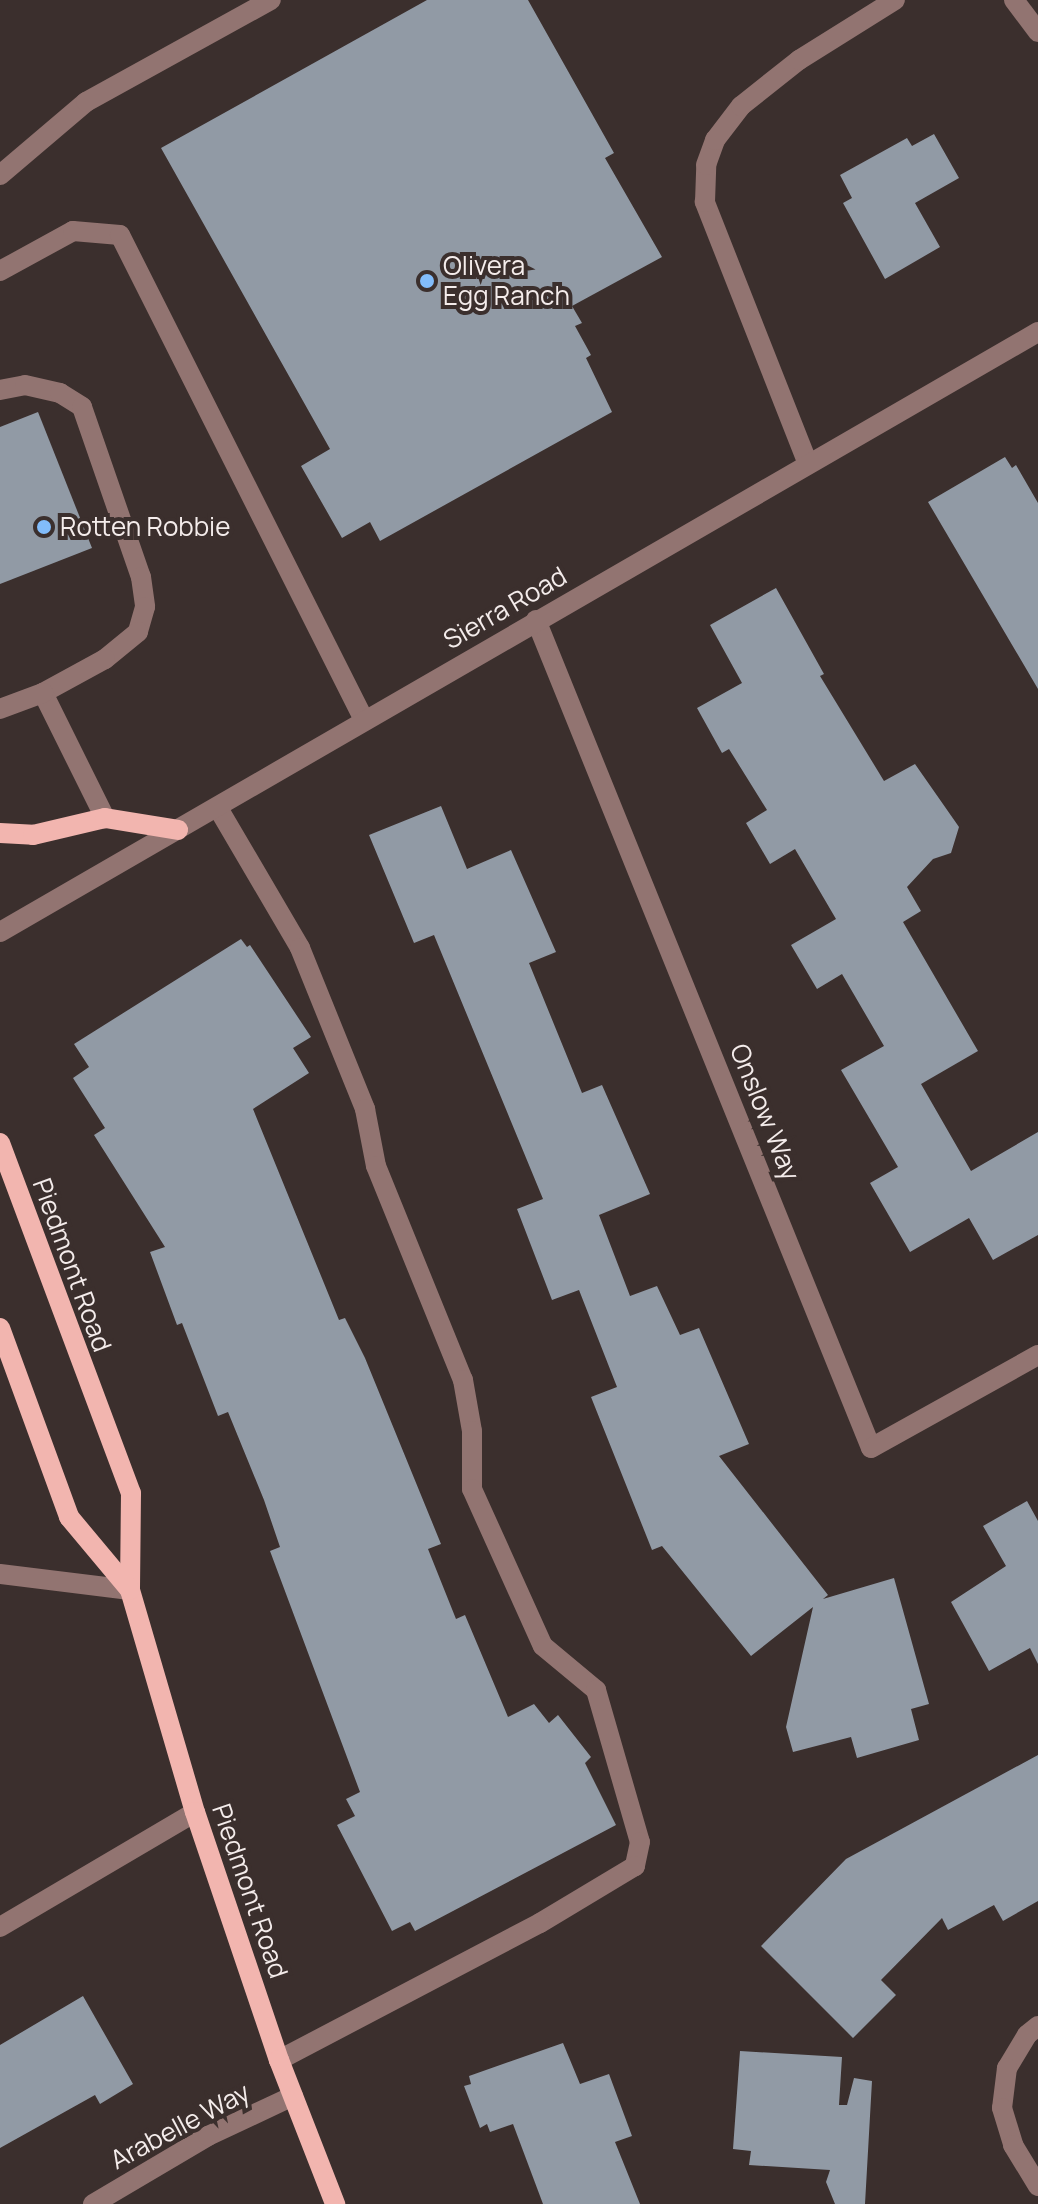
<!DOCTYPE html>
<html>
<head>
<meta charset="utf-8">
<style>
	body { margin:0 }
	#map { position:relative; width:1038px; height:2204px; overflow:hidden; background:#3b2f2d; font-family:Manrope,sans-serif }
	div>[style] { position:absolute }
	.building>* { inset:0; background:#919aa5 }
	.minor>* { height:20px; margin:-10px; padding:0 10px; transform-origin:10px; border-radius:10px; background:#927471 }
	.major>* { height:20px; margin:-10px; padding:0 10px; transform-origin:10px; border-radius:10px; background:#f2b5af }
	.dots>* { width:22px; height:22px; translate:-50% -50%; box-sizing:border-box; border:4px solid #3b2f2d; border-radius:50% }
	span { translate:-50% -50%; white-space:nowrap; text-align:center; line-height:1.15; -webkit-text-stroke:8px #3b2f2d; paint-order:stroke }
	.poi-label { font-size:26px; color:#f4eceb }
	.left { translate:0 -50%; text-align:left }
	.street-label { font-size:26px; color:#f4eceb }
</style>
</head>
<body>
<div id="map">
	<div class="building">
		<div style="clip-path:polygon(427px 0,528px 0,614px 153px,605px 158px,662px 257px,572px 306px,582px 323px,575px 326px,591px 355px,586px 358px,612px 412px,380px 541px,370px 522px,342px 538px,301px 466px,330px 449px,161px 148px)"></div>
		<div style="clip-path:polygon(934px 134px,959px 178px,915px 203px,940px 247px,885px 279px,843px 203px,852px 198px,840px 175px,907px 138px,912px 146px)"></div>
		<div style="clip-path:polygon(38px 412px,92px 548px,0 584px,0 427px)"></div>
		<div style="clip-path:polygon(1005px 457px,1012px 468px,1016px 465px,1038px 503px,1038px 689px,928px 502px)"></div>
		<div style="clip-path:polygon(776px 588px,824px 674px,820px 676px,884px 781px,915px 764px,959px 827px,951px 853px,933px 859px,907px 887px,921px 911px,903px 922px,978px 1051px,921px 1084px,971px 1171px,1038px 1132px,1038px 1235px,993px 1260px,969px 1218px,910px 1252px,870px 1183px,898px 1167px,841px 1070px,884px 1046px,842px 974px,817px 989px,791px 945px,836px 919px,795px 849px,770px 864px,746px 823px,767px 810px,729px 749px,722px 753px,697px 708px,742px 683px,710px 625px)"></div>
		<div style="clip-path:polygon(441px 806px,467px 869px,511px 850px,556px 952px,529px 963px,582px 1093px,602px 1085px,650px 1194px,599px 1215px,630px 1296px,657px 1286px,680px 1335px,699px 1328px,749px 1444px,719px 1456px,828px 1595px,823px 1599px,894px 1578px,929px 1704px,911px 1709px,919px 1740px,857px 1758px,851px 1737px,793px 1752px,786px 1727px,813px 1607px,751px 1656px,662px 1546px,652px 1550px,591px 1397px,617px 1387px,579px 1290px,552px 1300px,517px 1209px,543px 1199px,434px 935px,414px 943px,369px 835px)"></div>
		<div style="clip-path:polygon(241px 939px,247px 947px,250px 945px,311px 1037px,293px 1048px,309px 1073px,253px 1109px,339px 1320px,345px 1318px,365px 1358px,441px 1544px,428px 1549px,456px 1619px,465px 1615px,508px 1717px,534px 1704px,549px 1723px,558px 1715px,591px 1757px,585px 1763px,616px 1825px,415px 1931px,410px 1922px,392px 1931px,337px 1825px,355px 1816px,346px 1799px,360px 1792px,270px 1551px,280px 1547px,264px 1500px,228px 1412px,218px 1416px,182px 1323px,177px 1325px,150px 1252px,165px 1247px,94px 1135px,105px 1128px,73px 1078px,89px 1067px,74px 1044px)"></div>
		<div style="clip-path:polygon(1027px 1501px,1038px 1521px,1038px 1664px,1030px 1648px,989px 1671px,951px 1602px,1006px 1566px,983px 1526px)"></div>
		<div style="clip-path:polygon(1038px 1755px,1038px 1901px,1003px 1921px,994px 1905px,948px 1930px,942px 1918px,881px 1980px,896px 1995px,853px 2038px,761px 1946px,846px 1859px)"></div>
		<div style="clip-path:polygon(83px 1996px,133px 2084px,100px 2104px,95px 2095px,0 2148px,0 2045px)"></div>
		<div style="clip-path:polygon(563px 2043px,580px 2084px,609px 2074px,632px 2136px,615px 2142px,640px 2204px,543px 2204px,513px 2124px,490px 2132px,487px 2124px,480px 2128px,464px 2086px,471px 2084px,469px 2076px)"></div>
		<div style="clip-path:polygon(740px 2051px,842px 2057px,839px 2105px,847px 2105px,854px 2078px,872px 2081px,865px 2204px,835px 2204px,826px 2182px,830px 2170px,749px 2165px,751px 2151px,733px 2149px)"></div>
	</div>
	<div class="minor">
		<div style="left:1014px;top:0;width:40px;rotate:53deg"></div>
		<div style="left:0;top:175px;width:113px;rotate:-40.3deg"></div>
		<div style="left:86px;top:102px;width:211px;rotate:-28.9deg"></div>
		<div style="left:0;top:271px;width:83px;rotate:-28.7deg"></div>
		<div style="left:73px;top:231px;width:47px;rotate:4.9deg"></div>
		<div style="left:120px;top:235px;width:543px;rotate:63.29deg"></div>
		<div style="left:0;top:390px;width:25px;rotate:-11deg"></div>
		<div style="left:25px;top:385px;width:36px;rotate:13deg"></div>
		<div style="left:60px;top:393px;width:26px;rotate:32deg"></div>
		<div style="left:82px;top:407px;width:180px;rotate:70.9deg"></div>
		<div style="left:141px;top:577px;width:30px;rotate:82deg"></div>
		<div style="left:145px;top:607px;width:26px;rotate:106deg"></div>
		<div style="left:138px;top:632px;width:43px;rotate:140.7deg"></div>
		<div style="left:105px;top:659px;width:71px;rotate:151.3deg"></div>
		<div style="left:43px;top:693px;width:140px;rotate:63.6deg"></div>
		<div style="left:808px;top:464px;width:282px;rotate:-111.5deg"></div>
		<div style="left:705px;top:202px;width:37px;rotate:-88deg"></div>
		<div style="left:706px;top:165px;width:27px;rotate:-70deg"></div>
		<div style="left:715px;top:140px;width:43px;rotate:-52.6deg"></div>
		<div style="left:741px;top:106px;width:74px;rotate:-38.4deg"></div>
		<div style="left:799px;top:60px;width:113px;rotate:-32deg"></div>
		<div style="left:536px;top:620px;width:893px;rotate:67.97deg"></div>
		<div style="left:871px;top:1448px;width:191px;rotate:-29.1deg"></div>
		<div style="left:0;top:709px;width:46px;rotate:-20.4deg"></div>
		<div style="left:218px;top:808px;width:162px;rotate:59.6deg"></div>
		<div style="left:300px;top:948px;width:174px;rotate:68deg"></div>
		<div style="left:365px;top:1109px;width:58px;rotate:79.1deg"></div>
		<div style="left:376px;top:1166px;width:231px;rotate:67.9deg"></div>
		<div style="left:463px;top:1380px;width:52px;rotate:80deg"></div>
		<div style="left:472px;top:1431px;width:58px;rotate:90deg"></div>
		<div style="left:472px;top:1489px;width:172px;rotate:65.7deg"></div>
		<div style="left:543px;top:1646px;width:69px;rotate:39.7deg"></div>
		<div style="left:596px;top:1690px;width:158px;rotate:73.9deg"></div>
		<div style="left:640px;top:1842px;width:25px;rotate:102deg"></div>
		<div style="left:635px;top:1866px;width:111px;rotate:149deg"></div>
		<div style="left:540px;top:1923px;width:295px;rotate:152.3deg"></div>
		<div style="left:0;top:932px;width:1199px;rotate:-30.03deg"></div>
		<div style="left:0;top:1574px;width:131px;rotate:7deg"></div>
		<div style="left:0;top:1927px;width:226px;rotate:-30.5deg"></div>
		<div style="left:1038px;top:2026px;width:14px;rotate:141deg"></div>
		<div style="left:1027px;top:2035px;width:39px;rotate:121deg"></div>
		<div style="left:1007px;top:2068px;width:40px;rotate:97.1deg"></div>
		<div style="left:1002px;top:2108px;width:39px;rotate:73deg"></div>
		<div style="left:1013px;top:2145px;width:48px;rotate:58.6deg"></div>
		<div style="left:93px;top:2204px;width:134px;rotate:-30.6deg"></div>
		<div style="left:208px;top:2136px;width:94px;rotate:-25.2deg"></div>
	</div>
	<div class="major">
		<div style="left:0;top:833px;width:33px;rotate:3deg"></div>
		<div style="left:33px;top:835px;width:74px;rotate:-13.3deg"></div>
		<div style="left:105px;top:818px;width:74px;rotate:9.3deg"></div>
		<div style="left:0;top:1143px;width:374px;rotate:69.5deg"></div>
		<div style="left:131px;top:1493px;width:97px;rotate:90.6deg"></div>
		<div style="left:130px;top:1590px;width:231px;rotate:73.7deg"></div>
		<div style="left:195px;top:1812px;width:262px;rotate:71.3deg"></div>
		<div style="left:279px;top:2060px;width:155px;rotate:68.7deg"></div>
		<div style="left:0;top:1328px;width:201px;rotate:69.9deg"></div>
		<div style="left:69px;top:1517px;width:95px;rotate:50.1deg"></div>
	</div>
	<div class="dots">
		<div style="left:427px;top:281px;background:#82bcfa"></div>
		<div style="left:44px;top:527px;background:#82bcfa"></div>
	</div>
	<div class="poi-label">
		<span class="left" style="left:443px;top:281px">Olivera<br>Egg Ranch</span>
		<span class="left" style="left:60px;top:527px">Rotten Robbie</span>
	</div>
	<div class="street-label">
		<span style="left:505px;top:608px;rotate:-30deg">Sierra Road</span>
		<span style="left:765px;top:1112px;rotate:68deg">Onslow Way</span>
		<span style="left:72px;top:1265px;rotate:70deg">Piedmont Road</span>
		<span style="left:250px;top:1891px;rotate:71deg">Piedmont Road</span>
		<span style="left:180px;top:2126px;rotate:-28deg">Arabelle Way</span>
	</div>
</div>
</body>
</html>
